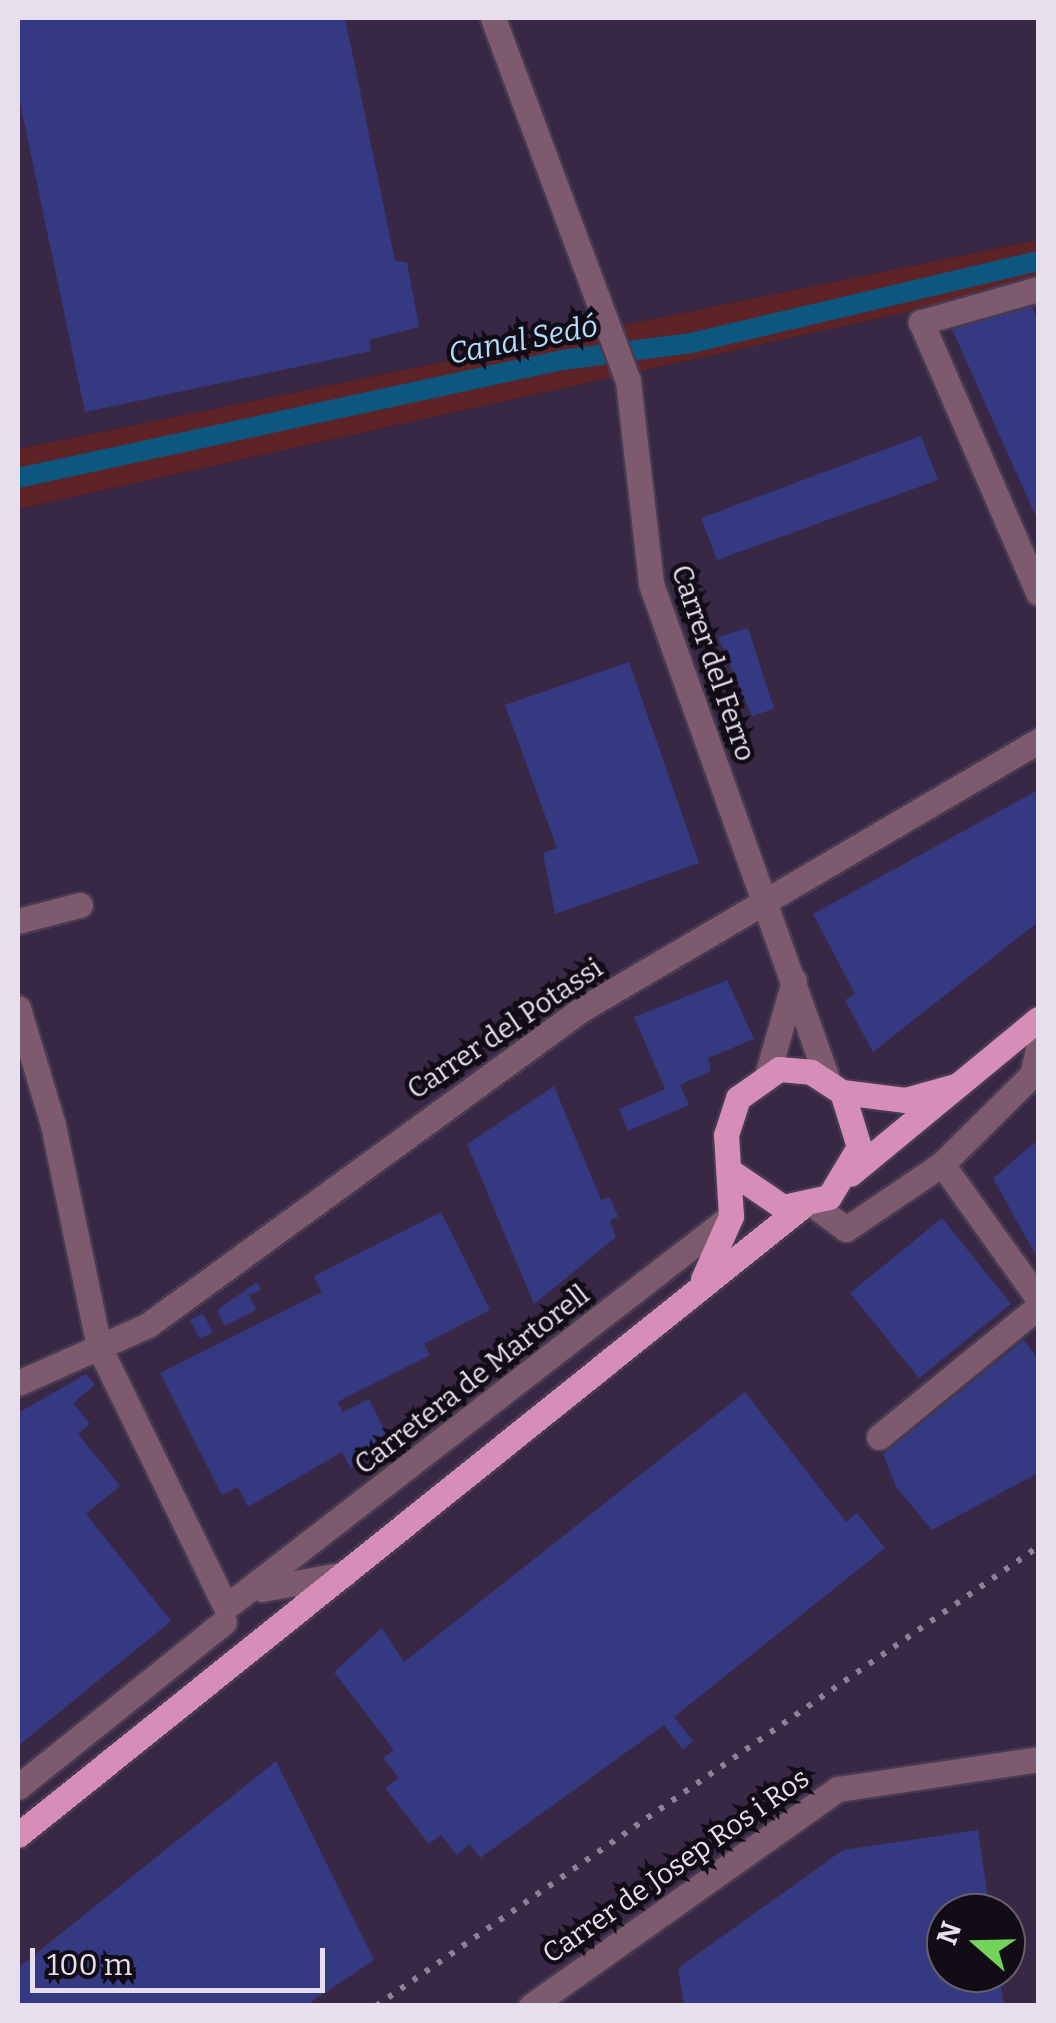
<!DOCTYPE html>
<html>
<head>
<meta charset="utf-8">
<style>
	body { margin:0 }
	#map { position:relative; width:1056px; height:2023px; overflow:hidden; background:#2d1f37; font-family:Bitter,serif }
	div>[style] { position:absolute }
	.built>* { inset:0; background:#392845 }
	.green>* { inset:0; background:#5d2327 }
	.canal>* { height:20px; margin:-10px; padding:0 10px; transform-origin:10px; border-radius:10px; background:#0d5680 }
	.building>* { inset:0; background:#343982 }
	.roads { filter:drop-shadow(2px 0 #473a51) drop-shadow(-2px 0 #473a51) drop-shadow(0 2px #473a51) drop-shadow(0 -2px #473a51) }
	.minor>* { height:25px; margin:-12.5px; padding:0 12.5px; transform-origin:12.5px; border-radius:12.5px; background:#7e5a6e }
	.major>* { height:25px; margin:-12.5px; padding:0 12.5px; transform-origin:12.5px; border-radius:12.5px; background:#d68db7 }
	.rail>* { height:6px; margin-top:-3px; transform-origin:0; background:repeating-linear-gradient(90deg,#8d8195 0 5px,transparent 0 15px) }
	span { translate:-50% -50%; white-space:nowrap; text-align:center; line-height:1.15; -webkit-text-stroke:9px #120c16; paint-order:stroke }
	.street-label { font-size:28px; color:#e7deee }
	.water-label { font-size:30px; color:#b4dcfb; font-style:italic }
	.frame { position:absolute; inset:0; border:20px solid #e7deee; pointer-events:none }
	.north { position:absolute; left:926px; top:1893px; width:100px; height:100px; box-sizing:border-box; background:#120c16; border:2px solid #67606c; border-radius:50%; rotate:290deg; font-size:28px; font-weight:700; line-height:40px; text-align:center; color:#e7deee }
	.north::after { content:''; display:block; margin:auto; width:35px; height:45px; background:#75d25a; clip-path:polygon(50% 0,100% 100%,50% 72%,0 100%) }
	.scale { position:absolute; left:30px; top:1948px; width:295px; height:45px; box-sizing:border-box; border:5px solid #e7deee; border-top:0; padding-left:12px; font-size:30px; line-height:35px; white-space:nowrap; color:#e7deee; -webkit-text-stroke:8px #120c16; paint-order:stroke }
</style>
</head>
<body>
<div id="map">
	<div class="built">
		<div style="clip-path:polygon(18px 18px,1038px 18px,1038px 240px,18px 449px)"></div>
		<div style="clip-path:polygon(evenodd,1038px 283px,1038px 2005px,18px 2005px,18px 509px,1038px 283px,946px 1913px,1006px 1913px,1006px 1973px,946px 1973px,946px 1913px)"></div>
	</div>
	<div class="green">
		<div style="clip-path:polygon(1038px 240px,1038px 283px,18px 509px,18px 449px)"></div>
	</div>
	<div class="canal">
		<div style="left:18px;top:478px;width:557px;rotate:-12.24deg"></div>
		<div style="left:562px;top:360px;width:130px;rotate:-7.5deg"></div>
		<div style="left:691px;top:343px;width:357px;rotate:-13.3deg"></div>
	</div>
	<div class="building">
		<div style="clip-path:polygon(18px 18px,345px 18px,395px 261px,407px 262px,419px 327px,369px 340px,371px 351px,85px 412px,18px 93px)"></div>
		<div style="clip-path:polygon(1029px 300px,1038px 320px,1038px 521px,947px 318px)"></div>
		<div style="clip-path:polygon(921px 436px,938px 480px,717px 560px,701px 518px)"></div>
		<div style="clip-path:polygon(748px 628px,774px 709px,752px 716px,718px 637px)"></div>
		<div style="clip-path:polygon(629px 662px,699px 863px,555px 914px,543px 853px,557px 848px,505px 705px)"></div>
		<div style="clip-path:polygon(1038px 790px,1038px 922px,873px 1052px,845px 1000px,855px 994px,813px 914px)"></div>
		<div style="clip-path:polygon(727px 980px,754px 1039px,708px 1058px,711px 1071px,680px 1085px,689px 1105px,628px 1131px,619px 1109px,665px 1089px,634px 1017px)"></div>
		<div style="clip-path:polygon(554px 1086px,601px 1200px,610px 1197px,618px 1217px,610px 1221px,616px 1237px,534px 1304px,467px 1144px)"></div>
		<div style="clip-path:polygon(1038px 1140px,1038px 1259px,993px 1178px)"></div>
		<div style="clip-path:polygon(441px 1212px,490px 1310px,424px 1344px,430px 1355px,337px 1402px,343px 1412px,369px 1399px,390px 1441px,351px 1469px,342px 1452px,248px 1507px,238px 1487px,222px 1495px,160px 1373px,322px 1292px,314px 1276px)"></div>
		<div style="clip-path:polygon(942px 1218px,1011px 1304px,919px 1378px,850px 1293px)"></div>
		<div style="clip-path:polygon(257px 1282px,261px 1290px,249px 1295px,256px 1310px,225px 1326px,217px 1310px)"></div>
		<div style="clip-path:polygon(203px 1314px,213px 1332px,200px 1339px,190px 1320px)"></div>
		<div style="clip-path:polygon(1024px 1340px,1038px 1359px,1038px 1473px,932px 1530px,896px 1487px,883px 1454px)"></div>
		<div style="clip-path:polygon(86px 1374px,95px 1385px,73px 1403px,90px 1424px,78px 1434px,120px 1486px,86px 1514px,171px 1621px,18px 1746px,18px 1413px)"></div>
		<div style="clip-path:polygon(745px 1392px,846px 1522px,857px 1513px,885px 1548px,674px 1717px,693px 1741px,683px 1750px,664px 1725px,480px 1858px,470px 1844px,457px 1855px,441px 1835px,429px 1844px,385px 1788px,399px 1778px,383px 1758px,394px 1750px,334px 1672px,382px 1628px,404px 1662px)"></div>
		<div style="clip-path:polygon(276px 1761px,374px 1960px,305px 2006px,18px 2006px,18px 1968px)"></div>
		<div style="clip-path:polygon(978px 1830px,990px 1913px,946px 1913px,946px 1973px,999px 1973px,1004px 2006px,684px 2006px,678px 1968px,843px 1850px)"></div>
	</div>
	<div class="roads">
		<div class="minor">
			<div style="left:493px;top:18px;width:387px;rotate:69.6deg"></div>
			<div style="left:628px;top:381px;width:204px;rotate:83.5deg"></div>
			<div style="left:651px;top:584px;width:528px;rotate:70.4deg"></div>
			<div style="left:1038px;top:289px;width:122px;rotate:164.2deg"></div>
			<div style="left:921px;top:322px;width:295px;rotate:66.6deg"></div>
			<div style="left:18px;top:921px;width:64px;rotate:-14.5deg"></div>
			<div style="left:18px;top:1008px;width:122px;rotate:73.3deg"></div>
			<div style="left:53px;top:1125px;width:227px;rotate:78.3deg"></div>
			<div style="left:99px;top:1347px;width:289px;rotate:64deg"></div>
			<div style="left:768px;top:1072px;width:95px;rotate:-74.1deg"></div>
			<div style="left:942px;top:1164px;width:127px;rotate:-44.7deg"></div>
			<div style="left:1032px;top:1075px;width:28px;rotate:-77deg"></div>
			<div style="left:812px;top:1204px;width:42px;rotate:36.3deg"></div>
			<div style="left:846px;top:1229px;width:116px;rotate:-34.1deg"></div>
			<div style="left:942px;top:1164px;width:165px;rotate:54.4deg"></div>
			<div style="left:18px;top:1383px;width:142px;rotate:-24deg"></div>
			<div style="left:148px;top:1325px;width:537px;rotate:-36.06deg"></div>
			<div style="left:582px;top:1009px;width:529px;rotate:-30.44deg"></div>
			<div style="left:879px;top:1437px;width:205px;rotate:-39.3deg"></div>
			<div style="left:262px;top:1589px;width:84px;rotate:-10.2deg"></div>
			<div style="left:226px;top:1607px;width:639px;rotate:-37.75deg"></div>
			<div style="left:18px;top:1787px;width:264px;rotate:-38.7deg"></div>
			<div style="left:531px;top:2006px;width:376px;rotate:-35.3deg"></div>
			<div style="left:838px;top:1789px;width:202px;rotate:-8.5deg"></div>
		</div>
		<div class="major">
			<div style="left:842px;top:1092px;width:64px;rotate:7.2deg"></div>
			<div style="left:905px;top:1100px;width:52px;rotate:-15.6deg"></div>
			<div style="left:850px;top:1174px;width:244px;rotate:-39.5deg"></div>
			<div style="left:703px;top:1279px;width:69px;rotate:-66deg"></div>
			<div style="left:731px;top:1216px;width:81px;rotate:-93.5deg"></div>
			<div style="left:726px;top:1135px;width:39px;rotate:-72deg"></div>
			<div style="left:738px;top:1098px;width:50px;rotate:-35.3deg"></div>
			<div style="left:779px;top:1069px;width:32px;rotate:5deg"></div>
			<div style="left:811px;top:1072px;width:37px;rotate:33deg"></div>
			<div style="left:842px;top:1092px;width:58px;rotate:72.8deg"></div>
			<div style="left:859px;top:1147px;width:58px;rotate:121deg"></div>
			<div style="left:829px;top:1197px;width:47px;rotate:167.7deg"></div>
			<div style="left:783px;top:1207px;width:60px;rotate:-145.8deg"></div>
			<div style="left:18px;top:1835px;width:1004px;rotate:-38.73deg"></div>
		</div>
	</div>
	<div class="rail">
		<div style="left:376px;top:2006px;width:806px;rotate:-34.74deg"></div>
	</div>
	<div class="street-label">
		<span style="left:713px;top:663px;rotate:71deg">Carrer del Ferro</span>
		<span style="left:505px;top:1029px;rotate:-34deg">Carrer del Potassi</span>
		<span style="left:472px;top:1380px;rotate:-38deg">Carretera de Martorell</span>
		<span style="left:676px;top:1866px;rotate:-35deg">Carrer de Josep Ros i Ros</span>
	</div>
	<div class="water-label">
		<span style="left:523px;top:340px;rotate:-11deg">Canal Sedó</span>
	</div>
	<div class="frame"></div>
	<div class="north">N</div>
	<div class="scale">100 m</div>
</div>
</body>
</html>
